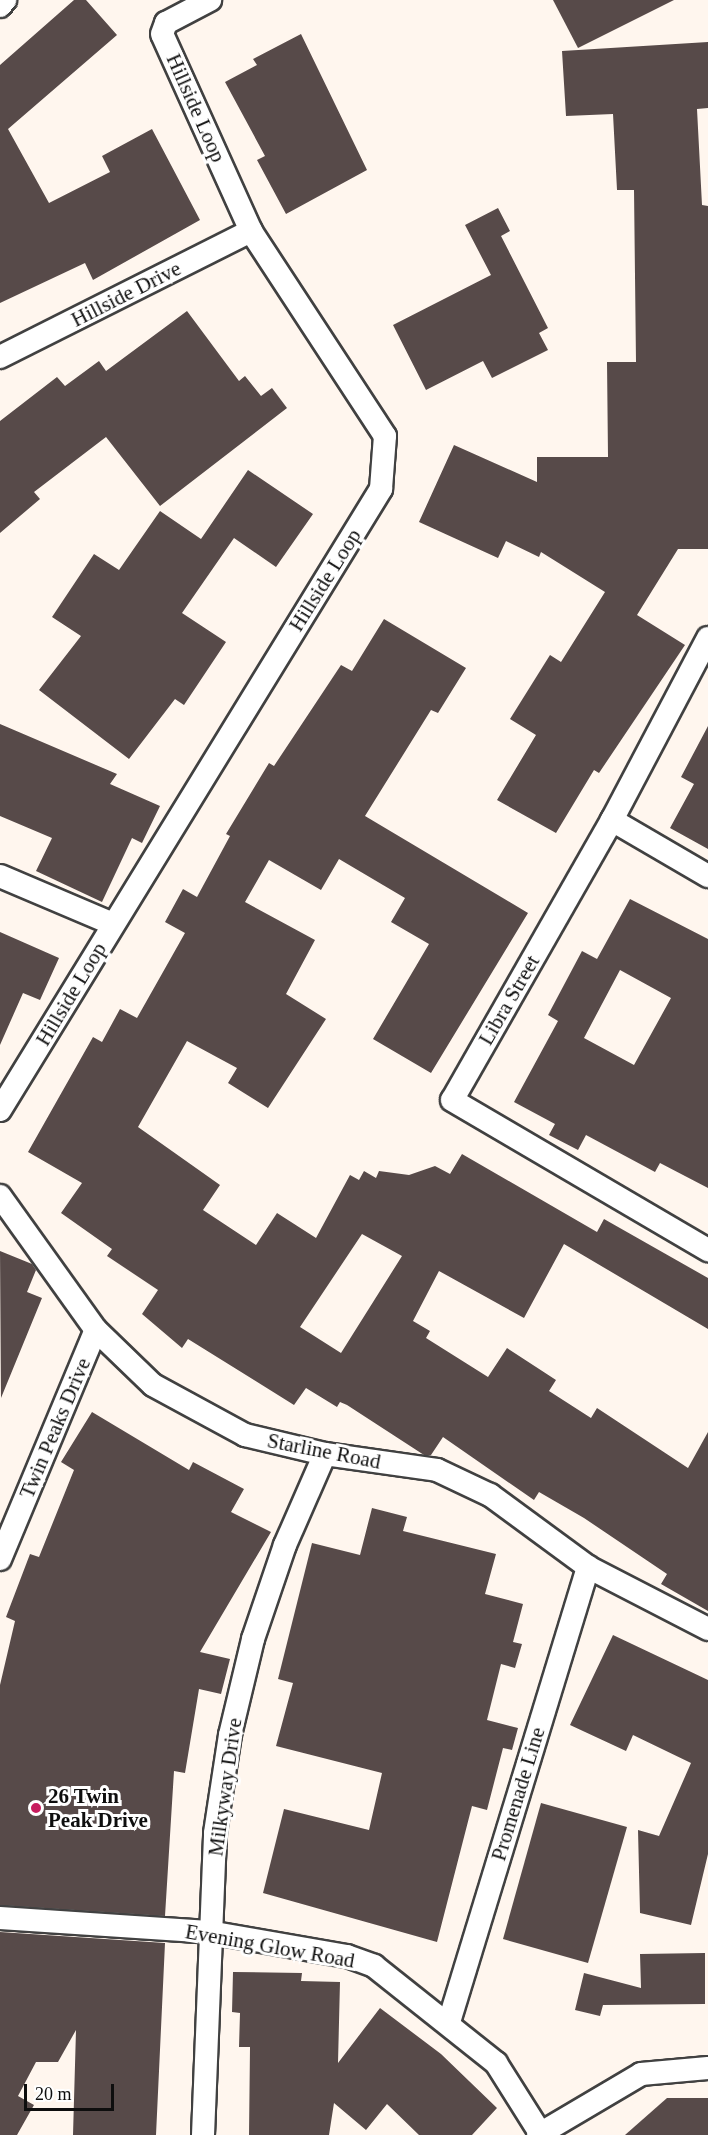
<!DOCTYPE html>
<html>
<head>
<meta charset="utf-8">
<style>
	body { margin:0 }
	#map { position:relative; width:708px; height:2135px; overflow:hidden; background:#fff6ee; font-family:Georgia,serif }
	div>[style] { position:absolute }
	.building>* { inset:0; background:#574a49 }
	.roads { filter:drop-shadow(2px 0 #414141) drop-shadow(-2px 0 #414141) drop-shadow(0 2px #414141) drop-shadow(0 -2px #414141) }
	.street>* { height:22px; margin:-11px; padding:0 11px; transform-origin:11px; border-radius:11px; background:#fff }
	.dots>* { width:16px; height:16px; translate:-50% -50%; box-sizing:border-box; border:3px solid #fff; border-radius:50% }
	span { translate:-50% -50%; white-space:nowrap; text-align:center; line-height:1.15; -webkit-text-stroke:6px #fff; paint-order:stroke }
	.street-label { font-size:21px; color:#0e0e0e }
	.poi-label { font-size:21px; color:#0e0e0e; font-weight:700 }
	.left { translate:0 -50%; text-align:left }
	.scale { position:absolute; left:24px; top:2084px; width:90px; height:27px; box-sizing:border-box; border:3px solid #0e0e0e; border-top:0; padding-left:8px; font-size:18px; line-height:21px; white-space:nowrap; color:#0e0e0e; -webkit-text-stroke:4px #fff; paint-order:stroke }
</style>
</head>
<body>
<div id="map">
	<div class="building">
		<div style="clip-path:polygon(74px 0,86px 0,117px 35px,8px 129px,49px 203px,110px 172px,102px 156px,152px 129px,200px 220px,93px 280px,85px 263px,0 303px,0 65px)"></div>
		<div style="clip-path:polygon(553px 0,674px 0,578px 48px)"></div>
		<div style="clip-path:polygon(301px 34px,367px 170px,286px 214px,257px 160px,265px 156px,225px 82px,257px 65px,253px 59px)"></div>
		<div style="clip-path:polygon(708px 42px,708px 108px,697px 109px,702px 205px,708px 206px,708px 549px,678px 549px,637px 615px,685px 645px,599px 773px,594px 770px,556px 833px,497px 800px,536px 735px,510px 719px,550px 655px,561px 662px,605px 592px,541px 552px,539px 557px,506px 541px,498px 558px,419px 522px,454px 445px,537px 482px,537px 457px,608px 457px,607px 362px,636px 362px,634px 190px,617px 190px,613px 114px,566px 116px,562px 51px)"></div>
		<div style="clip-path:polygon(498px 208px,510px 231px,501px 236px,548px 328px,539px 333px,548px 350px,492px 378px,483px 361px,426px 390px,393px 325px,491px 275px,465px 225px)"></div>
		<div style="clip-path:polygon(187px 311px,239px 381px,245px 376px,261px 396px,272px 388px,287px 408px,160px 506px,106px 437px,34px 492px,40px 499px,0 533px,0 421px,57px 377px,65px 386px,99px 361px,106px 371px)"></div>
		<div style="clip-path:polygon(248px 470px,313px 514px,276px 567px,234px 538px,182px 613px,226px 642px,184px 705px,175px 699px,129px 759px,39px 690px,81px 636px,52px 617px,94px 554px,119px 570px,160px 511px,201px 539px)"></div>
		<div style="clip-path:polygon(evenodd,384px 619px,466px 668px,438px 713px,431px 710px,365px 816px,528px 913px,431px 1073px,373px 1039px,429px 944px,391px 922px,405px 898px,339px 859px,321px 890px,269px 860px,245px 902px,315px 940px,286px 994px,326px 1019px,268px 1108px,228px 1083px,237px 1068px,187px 1041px,138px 1127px,220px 1185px,203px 1210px,256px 1245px,277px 1213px,316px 1238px,350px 1175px,359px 1180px,364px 1171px,376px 1178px,379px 1171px,409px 1175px,435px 1166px,450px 1174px,462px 1154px,597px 1232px,604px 1219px,708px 1278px,708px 1329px,564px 1244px,524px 1318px,439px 1271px,413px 1321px,430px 1331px,426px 1338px,488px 1377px,507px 1348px,556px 1380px,549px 1391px,591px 1418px,597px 1408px,688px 1468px,708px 1432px,708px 1611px,661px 1584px,667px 1574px,584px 1518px,539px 1492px,534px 1500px,443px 1437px,431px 1455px,424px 1455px,347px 1405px,340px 1402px,337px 1407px,306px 1388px,294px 1405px,188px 1339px,182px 1348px,142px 1314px,158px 1290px,107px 1256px,112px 1249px,61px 1213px,82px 1183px,28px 1152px,93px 1037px,102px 1042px,120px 1009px,137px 1018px,185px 933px,165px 922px,183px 889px,197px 897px,230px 836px,226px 834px,269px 763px,274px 766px,341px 665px,352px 671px,384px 619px,362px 1234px,402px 1256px,341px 1353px,300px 1327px,362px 1234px)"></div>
		<div style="clip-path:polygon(0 724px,117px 774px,110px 784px,160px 806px,142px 843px,132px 838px,102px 902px,36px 871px,52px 838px,0 816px)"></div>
		<div style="clip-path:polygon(708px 726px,708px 849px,670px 828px,694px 784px,681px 777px)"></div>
		<div style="clip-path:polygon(evenodd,630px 899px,708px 939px,708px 1188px,660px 1163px,655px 1172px,586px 1135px,578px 1150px,549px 1135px,555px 1124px,514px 1102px,558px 1021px,548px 1015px,582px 951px,597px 959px,630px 899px,620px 970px,671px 998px,634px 1065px,584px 1038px,620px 970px)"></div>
		<div style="clip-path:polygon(0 932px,59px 958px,40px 1000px,23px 993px,0 1045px)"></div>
		<div style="clip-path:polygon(0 1251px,32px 1264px,36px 1270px,27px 1292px,42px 1298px,1px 1398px)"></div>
		<div style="clip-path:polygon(92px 1412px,189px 1470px,193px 1462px,244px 1489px,231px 1512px,271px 1532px,200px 1652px,230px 1659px,221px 1694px,199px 1689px,185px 1773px,174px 1771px,165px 1916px,0 1905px,0 1685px,15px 1621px,6px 1617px,30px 1554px,39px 1557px,74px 1470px,61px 1462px)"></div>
		<div style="clip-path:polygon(372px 1508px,407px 1517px,403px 1531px,496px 1554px,485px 1594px,523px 1604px,513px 1642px,522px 1644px,515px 1668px,501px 1664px,487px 1720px,518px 1728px,512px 1750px,503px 1748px,487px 1810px,472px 1806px,437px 1942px,263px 1893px,284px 1809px,369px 1830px,382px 1773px,276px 1746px,293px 1683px,278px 1679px,312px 1543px,360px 1555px)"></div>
		<div style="clip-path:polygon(613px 1635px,708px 1680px,708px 1854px,691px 1925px,640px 1913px,638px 1830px,659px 1836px,691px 1763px,633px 1735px,626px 1751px,570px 1725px)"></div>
		<div style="clip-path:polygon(541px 1803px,627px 1827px,588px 1963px,503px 1939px)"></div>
		<div style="clip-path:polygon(0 1932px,165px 1943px,156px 2135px,73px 2135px,76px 2030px,58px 2062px,36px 2062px,18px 2096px,34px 2105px,17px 2135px,0 2135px)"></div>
		<div style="clip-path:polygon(705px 1953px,705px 2004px,603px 2005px,600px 2016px,575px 2010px,584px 1973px,641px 1988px,640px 1954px)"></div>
		<div style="clip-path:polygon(233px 1972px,302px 1973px,301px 1981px,340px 1982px,338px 2063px,380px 2008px,441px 2054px,497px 2108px,472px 2135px,419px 2135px,387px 2104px,366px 2130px,334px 2103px,329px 2135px,249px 2135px,250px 2047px,239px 2047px,240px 2013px,232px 2012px)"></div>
		<div style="clip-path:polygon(667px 2098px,708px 2098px,708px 2135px,625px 2135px)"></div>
	</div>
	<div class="roads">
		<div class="street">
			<div style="left:0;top:6px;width:8px;rotate:-50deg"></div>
			<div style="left:0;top:357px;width:281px;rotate:-26.7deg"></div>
			<div style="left:708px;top:638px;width:206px;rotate:117.8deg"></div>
			<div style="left:612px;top:820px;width:322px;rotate:119.7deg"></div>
			<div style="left:452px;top:1100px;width:297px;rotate:30.4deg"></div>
			<div style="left:612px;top:820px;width:111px;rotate:30.3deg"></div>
			<div style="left:0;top:876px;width:123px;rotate:23deg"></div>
			<div style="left:0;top:1110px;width:729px;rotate:-58.47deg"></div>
			<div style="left:381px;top:489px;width:53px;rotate:-85.7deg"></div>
			<div style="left:385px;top:436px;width:245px;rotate:-123.2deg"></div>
			<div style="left:251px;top:231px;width:216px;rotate:-114.3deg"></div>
			<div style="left:162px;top:34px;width:12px;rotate:-70deg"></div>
			<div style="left:166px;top:23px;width:50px;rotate:-27.6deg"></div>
			<div style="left:0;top:1196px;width:165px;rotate:54.4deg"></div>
			<div style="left:96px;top:1330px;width:79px;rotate:44deg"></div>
			<div style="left:153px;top:1385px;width:105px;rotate:28.5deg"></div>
			<div style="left:245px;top:1435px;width:82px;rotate:13.4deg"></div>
			<div style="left:325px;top:1454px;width:113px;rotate:8.1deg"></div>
			<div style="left:437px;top:1470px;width:59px;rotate:25.3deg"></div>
			<div style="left:490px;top:1495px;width:122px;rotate:36.3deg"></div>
			<div style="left:588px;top:1567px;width:135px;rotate:27.3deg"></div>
			<div style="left:0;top:1559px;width:248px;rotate:-67.3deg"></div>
			<div style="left:0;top:1918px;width:209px;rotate:3.8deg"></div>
			<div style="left:209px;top:1932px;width:140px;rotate:9.9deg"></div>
			<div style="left:347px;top:1956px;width:29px;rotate:20deg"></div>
			<div style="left:374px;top:1966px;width:156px;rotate:38.5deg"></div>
			<div style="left:496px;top:2063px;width:83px;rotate:57.8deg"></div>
			<div style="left:449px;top:2022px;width:476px;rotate:-73deg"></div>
			<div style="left:203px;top:2135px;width:302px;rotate:-87.7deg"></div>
			<div style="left:215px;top:1833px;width:99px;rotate:-81.3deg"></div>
			<div style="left:230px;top:1735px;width:99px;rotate:-76.5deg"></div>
			<div style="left:253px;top:1639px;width:99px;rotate:-71.2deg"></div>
			<div style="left:285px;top:1545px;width:99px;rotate:-66.3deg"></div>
			<div style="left:538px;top:2135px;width:120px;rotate:-30.6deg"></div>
			<div style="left:641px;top:2074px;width:67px;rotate:-5.1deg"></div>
		</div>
	</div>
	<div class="dots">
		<div style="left:36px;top:1808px;background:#c71c5e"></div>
	</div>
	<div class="street-label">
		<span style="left:196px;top:108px;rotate:66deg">Hillside Loop</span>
		<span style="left:126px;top:294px;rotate:-27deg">Hillside Drive</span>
		<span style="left:325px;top:580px;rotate:-58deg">Hillside Loop</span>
		<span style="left:71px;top:994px;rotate:-59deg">Hillside Loop</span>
		<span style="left:509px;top:1000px;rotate:-60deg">Libra Street</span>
		<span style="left:55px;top:1428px;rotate:-67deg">Twin Peaks Drive</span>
		<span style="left:324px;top:1451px;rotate:11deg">Starline Road</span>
		<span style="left:225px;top:1787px;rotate:-82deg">Milkyway Drive</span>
		<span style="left:518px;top:1794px;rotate:-73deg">Promenade Line</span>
		<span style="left:270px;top:1946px;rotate:10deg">Evening Glow Road</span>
	</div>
	<div class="poi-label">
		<span class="left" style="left:48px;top:1808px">26 Twin<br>Peak Drive</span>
	</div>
	<div class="scale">20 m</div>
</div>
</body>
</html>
